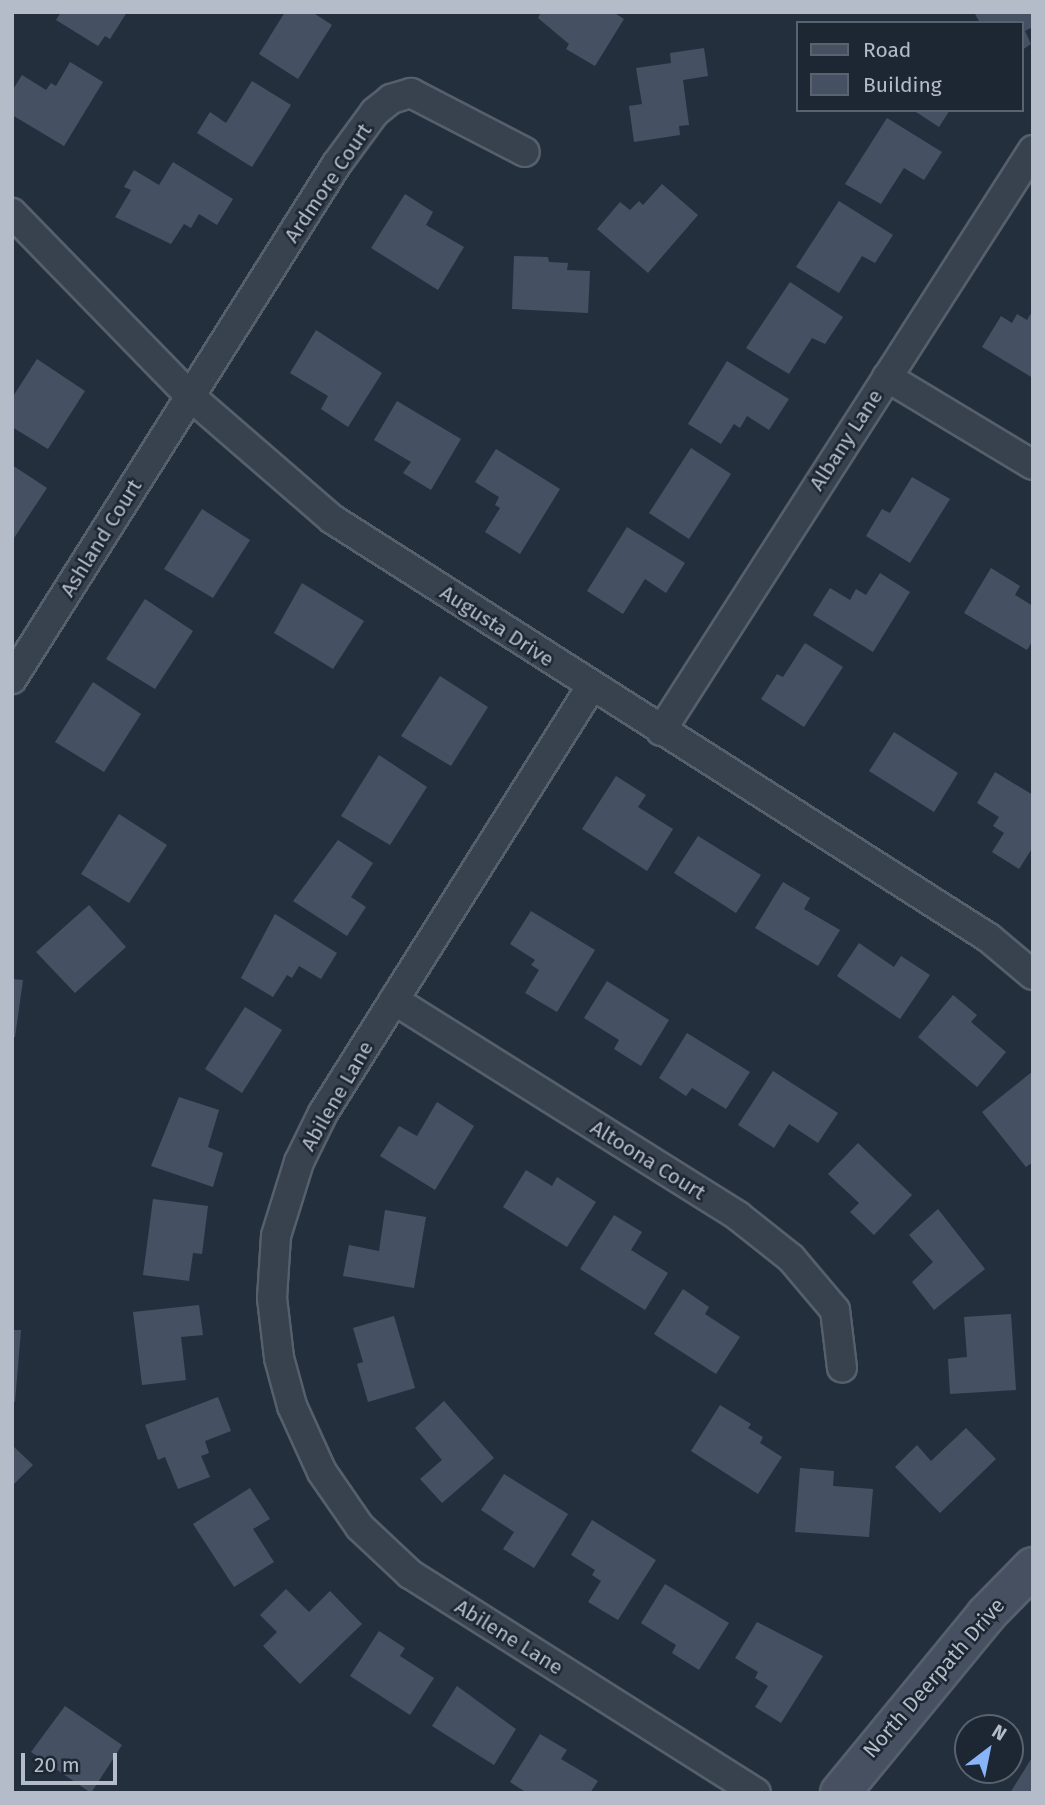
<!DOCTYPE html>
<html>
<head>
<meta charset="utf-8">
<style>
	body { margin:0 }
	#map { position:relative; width:1045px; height:1805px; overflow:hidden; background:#242f3e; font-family:"Fira Sans",sans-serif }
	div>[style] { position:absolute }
	.building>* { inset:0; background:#455162 }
	.roads { filter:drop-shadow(2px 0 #565f6c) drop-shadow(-2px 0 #565f6c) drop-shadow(0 2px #565f6c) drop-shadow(0 -2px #565f6c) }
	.street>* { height:28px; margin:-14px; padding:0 14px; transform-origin:14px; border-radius:14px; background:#38414e }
	.secondary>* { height:38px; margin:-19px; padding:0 19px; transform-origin:19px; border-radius:19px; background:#465061 }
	span { translate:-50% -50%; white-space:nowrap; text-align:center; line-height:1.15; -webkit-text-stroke:5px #1d2633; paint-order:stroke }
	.street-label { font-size:21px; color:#b4bcc9 }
	.frame { position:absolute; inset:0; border:14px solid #b4bcc9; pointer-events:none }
	.legend { position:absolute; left:796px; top:21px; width:228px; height:91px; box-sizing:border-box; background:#1d2633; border:2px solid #59626f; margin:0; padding:9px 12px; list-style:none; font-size:21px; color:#b4bcc9 }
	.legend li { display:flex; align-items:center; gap:14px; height:35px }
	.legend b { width:35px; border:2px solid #59626f }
	.north { position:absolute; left:954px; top:1714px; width:70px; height:70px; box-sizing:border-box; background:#1d2633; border:2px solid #59626f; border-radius:50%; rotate:32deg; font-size:19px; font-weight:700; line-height:28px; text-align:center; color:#b4bcc9 }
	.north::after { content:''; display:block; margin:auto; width:24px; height:32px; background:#8ab4f8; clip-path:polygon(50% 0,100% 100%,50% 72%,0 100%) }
	.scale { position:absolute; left:21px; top:1753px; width:96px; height:32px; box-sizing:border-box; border:4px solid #b4bcc9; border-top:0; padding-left:9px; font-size:21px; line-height:24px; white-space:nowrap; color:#b4bcc9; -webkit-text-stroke:5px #1d2633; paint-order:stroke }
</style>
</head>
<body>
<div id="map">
	<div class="building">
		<div style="clip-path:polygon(61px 12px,127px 12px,110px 39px,105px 36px,98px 46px,56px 20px)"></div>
		<div style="clip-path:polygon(285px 12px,312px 12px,332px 25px,298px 79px,259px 54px)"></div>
		<div style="clip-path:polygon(541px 12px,613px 12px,624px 19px,595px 66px,566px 49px,569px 44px,538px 18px)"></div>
		<div style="clip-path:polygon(974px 12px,1033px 12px,1033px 27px,1025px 31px,1031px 44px,1022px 50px,1022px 23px,980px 23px)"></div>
		<div style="clip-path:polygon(704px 48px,708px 76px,683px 80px,689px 125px,679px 126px,680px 135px,634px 142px,629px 106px,642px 104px,636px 68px,671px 63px,670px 53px)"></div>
		<div style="clip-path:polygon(70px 62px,103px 82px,64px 146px,12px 115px,12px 91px,22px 75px,46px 90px,51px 83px,56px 86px)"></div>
		<div style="clip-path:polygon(252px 81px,291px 105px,252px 167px,197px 133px,210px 112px,226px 123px)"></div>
		<div style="clip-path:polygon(913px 110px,950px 110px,939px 127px)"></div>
		<div style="clip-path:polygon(887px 118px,942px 152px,924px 180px,904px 168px,881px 204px,845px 184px)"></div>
		<div style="clip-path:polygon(173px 162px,233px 199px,217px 225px,199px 214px,191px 228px,184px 224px,171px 244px,115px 217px,131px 190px,124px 187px,134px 170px,159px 185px)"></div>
		<div style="clip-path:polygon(662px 184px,698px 215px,648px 273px,597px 229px,620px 202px,630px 210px,639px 201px,643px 205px)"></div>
		<div style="clip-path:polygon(405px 194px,433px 212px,426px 225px,464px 247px,438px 290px,371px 248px)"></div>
		<div style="clip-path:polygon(839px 201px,893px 235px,875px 263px,862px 256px,839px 293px,796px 267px)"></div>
		<div style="clip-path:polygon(514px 256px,548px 257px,549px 262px,568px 263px,567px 270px,590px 271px,588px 313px,512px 309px)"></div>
		<div style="clip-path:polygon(790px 282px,843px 317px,825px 344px,812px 338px,789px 374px,746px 348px)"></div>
		<div style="clip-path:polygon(1033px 310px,1033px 378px,982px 347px,1001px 316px,1012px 323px,1017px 314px,1027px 320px)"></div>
		<div style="clip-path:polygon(316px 330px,382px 373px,348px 427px,321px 409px,328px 396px,290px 373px)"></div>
		<div style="clip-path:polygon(37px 359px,85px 391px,48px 449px,12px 427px,12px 398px)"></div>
		<div style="clip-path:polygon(727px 361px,789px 399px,769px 430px,747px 416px,740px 428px,734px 424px,721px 444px,688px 424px)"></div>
		<div style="clip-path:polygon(397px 401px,461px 439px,431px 490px,403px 473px,411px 462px,374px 440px)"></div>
		<div style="clip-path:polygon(691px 448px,731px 474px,689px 539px,649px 513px)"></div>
		<div style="clip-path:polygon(496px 449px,560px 489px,520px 554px,485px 532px,500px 508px,495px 505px,499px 497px,475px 482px)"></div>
		<div style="clip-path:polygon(12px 465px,47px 488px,12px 541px)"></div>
		<div style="clip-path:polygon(912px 477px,950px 499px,910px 563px,866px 536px,882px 509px,890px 513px)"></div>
		<div style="clip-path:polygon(202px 509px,250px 540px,213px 598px,164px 569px)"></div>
		<div style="clip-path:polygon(627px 527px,685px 563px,666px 593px,645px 579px,623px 614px,587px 591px)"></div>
		<div style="clip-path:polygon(991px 568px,1020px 586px,1015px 595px,1033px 606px,1033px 640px,1027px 650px,964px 613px)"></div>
		<div style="clip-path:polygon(880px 573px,910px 592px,873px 652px,813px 615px,830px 588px,850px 600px,856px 589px,866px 595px)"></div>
		<div style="clip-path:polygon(302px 583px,364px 621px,333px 669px,274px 633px)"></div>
		<div style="clip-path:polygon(145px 599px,193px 631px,155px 689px,106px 659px)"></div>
		<div style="clip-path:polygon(805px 643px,843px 667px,804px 727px,761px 699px,777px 674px,783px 677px)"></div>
		<div style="clip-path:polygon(440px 676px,488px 707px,451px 766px,401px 736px)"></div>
		<div style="clip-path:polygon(93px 682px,141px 714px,104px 772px,55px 742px)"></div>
		<div style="clip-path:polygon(894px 732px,958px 773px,934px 812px,869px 771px)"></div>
		<div style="clip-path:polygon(379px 755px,427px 787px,390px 845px,341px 816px)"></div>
		<div style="clip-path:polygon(995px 772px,1033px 795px,1033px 847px,1019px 869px,992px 852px,1004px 833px,993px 826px,999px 817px,977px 803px)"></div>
		<div style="clip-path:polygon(616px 776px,646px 795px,638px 807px,673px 829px,647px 871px,582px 829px)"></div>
		<div style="clip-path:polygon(119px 814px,167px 845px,129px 903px,81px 874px)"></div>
		<div style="clip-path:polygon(698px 836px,761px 875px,736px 913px,674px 873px)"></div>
		<div style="clip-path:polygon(338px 840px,373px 863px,351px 897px,366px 907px,347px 936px,293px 901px)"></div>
		<div style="clip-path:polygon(783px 882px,810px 898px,804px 909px,840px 930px,818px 966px,755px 928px)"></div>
		<div style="clip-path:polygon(89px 905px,126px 947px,75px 993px,36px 952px)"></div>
		<div style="clip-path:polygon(531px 911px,595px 950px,557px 1012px,525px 993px,539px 970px,531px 965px,535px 960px,510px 944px)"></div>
		<div style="clip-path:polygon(275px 914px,337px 953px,321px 979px,299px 966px,292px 978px,287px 975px,273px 997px,241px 978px)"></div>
		<div style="clip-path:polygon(859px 943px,894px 967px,901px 956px,930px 975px,900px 1019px,837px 976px)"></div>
		<div style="clip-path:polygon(12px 979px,23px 980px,15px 1037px,12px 1037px)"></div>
		<div style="clip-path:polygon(607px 981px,669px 1020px,641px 1066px,614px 1049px,619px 1040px,584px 1018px)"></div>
		<div style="clip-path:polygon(953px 995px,977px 1015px,971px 1022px,1006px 1052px,977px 1087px,918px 1037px)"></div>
		<div style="clip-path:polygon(245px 1007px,282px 1030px,242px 1093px,205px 1069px)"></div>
		<div style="clip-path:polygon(687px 1033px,750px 1072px,726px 1109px,692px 1088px,686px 1096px,659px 1078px)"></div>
		<div style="clip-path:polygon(773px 1071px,838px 1113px,818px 1143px,789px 1124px,774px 1148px,738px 1125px)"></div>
		<div style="clip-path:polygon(1033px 1071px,1033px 1162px,1026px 1167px,982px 1112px)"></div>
		<div style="clip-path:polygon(179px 1097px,219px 1110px,208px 1147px,223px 1153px,213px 1187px,151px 1166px)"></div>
		<div style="clip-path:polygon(437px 1102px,474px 1126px,435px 1190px,380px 1156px,399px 1126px,417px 1136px)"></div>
		<div style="clip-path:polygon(858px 1143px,912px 1195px,874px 1235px,850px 1212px,859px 1203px,828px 1174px)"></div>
		<div style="clip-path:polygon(526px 1170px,552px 1186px,557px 1177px,596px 1202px,567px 1247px,503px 1207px)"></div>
		<div style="clip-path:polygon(153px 1199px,208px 1206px,202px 1254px,193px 1253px,189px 1281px,143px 1275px)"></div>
		<div style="clip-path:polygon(938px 1209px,985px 1269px,934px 1310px,912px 1282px,933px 1262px,909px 1235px)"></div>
		<div style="clip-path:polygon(385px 1210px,426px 1217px,414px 1288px,343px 1276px,349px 1245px,379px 1251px)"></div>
		<div style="clip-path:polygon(614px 1215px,642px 1232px,631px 1250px,668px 1273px,645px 1310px,580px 1269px)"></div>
		<div style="clip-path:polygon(683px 1289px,709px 1307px,705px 1314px,740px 1337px,716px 1374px,654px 1334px)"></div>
		<div style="clip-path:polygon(199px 1305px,203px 1335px,181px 1337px,186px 1380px,142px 1385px,133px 1312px)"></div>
		<div style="clip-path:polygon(1011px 1314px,1016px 1390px,950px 1394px,948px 1359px,967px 1357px,964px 1317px)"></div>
		<div style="clip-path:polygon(394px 1316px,415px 1388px,368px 1402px,357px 1364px,363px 1362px,353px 1328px)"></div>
		<div style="clip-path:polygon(12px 1330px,21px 1330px,15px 1402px,12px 1401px)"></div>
		<div style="clip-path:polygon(218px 1397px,231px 1431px,205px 1441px,209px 1453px,201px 1456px,210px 1477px,178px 1489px,165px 1457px,158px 1460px,145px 1425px)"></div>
		<div style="clip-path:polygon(444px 1401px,494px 1458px,442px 1503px,420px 1479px,442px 1460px,415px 1428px)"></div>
		<div style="clip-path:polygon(720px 1405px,751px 1424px,748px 1428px,763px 1437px,760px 1443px,782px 1457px,758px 1494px,691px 1451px)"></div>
		<div style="clip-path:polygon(966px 1428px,996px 1459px,940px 1513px,895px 1467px,917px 1445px,931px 1461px)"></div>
		<div style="clip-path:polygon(12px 1445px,33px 1465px,12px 1486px)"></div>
		<div style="clip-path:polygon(800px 1468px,834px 1471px,833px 1486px,873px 1489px,869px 1537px,795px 1532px)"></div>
		<div style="clip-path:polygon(504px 1474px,568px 1514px,534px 1568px,503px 1549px,514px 1532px,481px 1510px)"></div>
		<div style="clip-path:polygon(250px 1488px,270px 1519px,253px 1529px,274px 1562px,234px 1587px,193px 1524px)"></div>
		<div style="clip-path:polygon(592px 1520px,656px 1560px,618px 1620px,588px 1602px,601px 1581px,592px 1575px,595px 1570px,571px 1555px)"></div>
		<div style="clip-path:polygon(665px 1584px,729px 1623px,699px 1670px,672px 1653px,676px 1645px,641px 1623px)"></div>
		<div style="clip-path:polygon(286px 1589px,309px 1612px,330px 1591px,362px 1624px,300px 1684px,263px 1646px,277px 1632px,260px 1615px)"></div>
		<div style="clip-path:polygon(757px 1622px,823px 1656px,781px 1723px,755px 1707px,768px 1686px,755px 1678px,758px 1672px,735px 1658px)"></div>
		<div style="clip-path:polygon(379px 1631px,405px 1648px,400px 1656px,434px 1678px,410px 1715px,350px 1676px)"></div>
		<div style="clip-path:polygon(457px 1686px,516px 1729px,494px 1765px,432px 1726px)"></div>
		<div style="clip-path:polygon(65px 1706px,122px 1745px,91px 1793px,31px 1752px)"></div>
		<div style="clip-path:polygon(540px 1734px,567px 1750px,561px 1759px,598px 1781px,590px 1793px,527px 1793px,510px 1782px)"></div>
		<div style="clip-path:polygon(1033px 1756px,1033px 1793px,1010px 1793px)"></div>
	</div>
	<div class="roads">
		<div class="street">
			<div style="left:12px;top:213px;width:255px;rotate:45.8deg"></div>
			<div style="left:190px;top:396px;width:188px;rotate:40.9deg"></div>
			<div style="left:332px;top:519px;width:779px;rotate:32.53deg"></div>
			<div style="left:989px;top:938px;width:57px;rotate:40.1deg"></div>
			<div style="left:887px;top:377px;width:170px;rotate:31.1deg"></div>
			<div style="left:12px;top:679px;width:608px;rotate:-57.77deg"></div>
			<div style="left:336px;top:165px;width:66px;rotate:-53.7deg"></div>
			<div style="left:375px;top:112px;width:21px;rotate:-39deg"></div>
			<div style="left:391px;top:99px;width:21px;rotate:-17deg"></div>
			<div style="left:411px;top:93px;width:128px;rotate:27.4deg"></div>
			<div style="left:591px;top:687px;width:503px;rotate:122.17deg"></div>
			<div style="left:323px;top:1113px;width:55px;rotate:116.1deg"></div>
			<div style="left:299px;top:1162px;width:77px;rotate:107.3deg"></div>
			<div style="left:276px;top:1236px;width:62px;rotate:93.7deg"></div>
			<div style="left:272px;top:1298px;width:60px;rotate:83.3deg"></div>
			<div style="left:279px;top:1358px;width:50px;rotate:74.8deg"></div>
			<div style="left:292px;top:1406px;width:72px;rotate:65.6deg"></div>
			<div style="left:322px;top:1472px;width:67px;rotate:55.4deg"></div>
			<div style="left:360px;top:1527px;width:69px;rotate:43.2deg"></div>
			<div style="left:410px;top:1574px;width:409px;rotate:32.3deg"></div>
			<div style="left:661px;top:731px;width:690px;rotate:-57.37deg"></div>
			<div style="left:394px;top:1000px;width:406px;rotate:32.1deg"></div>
			<div style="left:738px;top:1216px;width:68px;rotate:38.4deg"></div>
			<div style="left:791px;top:1258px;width:68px;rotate:49.8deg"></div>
			<div style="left:835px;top:1310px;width:58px;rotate:83.1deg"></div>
		</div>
		<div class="secondary">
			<div style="left:840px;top:1793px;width:230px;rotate:-50.6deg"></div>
			<div style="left:986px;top:1615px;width:67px;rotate:-45.6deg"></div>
		</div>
	</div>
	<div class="street-label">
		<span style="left:328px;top:183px;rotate:-56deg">Ardmore Court</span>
		<span style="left:846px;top:440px;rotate:-57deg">Albany Lane</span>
		<span style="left:101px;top:538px;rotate:-58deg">Ashland Court</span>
		<span style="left:497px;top:626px;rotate:33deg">Augusta Drive</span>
		<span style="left:337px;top:1096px;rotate:-60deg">Abilene Lane</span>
		<span style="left:648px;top:1160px;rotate:32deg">Altoona Court</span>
		<span style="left:509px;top:1637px;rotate:32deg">Abilene Lane</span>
		<span style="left:934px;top:1678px;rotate:-49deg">North Deerpath Drive</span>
	</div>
	<div class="frame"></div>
	<ul class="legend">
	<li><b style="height:9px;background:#465061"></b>Road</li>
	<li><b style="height:19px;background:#455162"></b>Building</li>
	</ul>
	<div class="north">N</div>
	<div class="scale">20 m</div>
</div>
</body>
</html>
